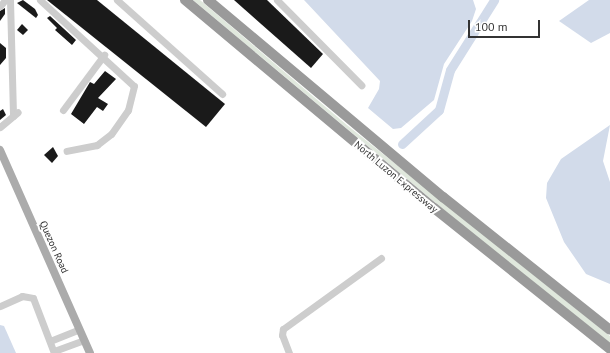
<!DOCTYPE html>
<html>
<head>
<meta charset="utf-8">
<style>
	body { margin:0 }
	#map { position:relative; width:610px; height:353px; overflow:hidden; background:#fff; font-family:"PT Sans",sans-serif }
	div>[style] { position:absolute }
	.green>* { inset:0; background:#e0e8dd }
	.water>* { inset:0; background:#d2dbea }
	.river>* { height:9px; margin:-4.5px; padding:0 4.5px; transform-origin:4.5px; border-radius:4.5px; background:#d2dbea }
	.building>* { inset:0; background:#1a1a1a }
	.minor>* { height:7px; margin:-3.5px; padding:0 3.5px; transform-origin:3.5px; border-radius:3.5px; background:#cdcdcd }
	.major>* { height:8px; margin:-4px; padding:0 4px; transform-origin:4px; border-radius:4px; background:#ababab }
	.highway>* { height:10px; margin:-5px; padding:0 5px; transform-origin:5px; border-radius:5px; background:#9a9a9a }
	span { translate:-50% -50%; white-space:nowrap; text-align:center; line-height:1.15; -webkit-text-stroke:4px #fff; paint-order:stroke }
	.street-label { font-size:10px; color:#333 }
	.scale { position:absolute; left:468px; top:20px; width:72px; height:18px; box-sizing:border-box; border:2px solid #333; border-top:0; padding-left:5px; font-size:12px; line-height:14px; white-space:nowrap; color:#333; -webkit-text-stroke:3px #fff; paint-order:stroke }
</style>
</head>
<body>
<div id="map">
	<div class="green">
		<div style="clip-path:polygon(193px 0,200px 0,347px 125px,610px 336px,610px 343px,480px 240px)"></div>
	</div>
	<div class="water">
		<div style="clip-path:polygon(304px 0,473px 0,476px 9px,472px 21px,444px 64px,434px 100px,401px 128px,393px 129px,368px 108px,379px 89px,380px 81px)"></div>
		<div style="clip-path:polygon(589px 0,610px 0,610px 33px,591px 43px,559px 21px)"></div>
		<div style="clip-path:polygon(610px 125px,603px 161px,610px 182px,610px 284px,586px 274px,564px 242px,546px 198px,547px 183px,561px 159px)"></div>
		<div style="clip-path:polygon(0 325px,4px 326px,16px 353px,0 353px)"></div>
	</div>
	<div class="river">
		<div style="left:402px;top:144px;width:50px;rotate:-42.6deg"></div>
		<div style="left:439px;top:110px;width:41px;rotate:-74.6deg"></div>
		<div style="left:450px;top:70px;width:83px;rotate:-57.8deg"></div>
	</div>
	<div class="building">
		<div style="clip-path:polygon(23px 0,35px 9px,38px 15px,36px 18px,17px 3px)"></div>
		<div style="clip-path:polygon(47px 0,97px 0,225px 104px,206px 127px)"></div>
		<div style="clip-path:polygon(234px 0,267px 0,323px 54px,311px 68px)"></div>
		<div style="clip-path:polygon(5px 8px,5px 14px,0 21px,0 11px)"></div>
		<div style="clip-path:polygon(50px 16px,76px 40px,72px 45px,55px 30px,57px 28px,47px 18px)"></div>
		<div style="clip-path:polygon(22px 24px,28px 30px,23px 35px,17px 30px)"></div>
		<div style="clip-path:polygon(0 43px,6px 48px,6px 58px,0 65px)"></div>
		<div style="clip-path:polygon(105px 71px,116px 79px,98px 98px,108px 104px,103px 111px,97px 107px,84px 124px,71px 114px,90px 82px,94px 84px)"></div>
		<div style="clip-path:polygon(3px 109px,6px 115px,0 120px,0 111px)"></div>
		<div style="clip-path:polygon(53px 147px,58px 156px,52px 163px,44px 155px)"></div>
	</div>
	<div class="minor">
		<div style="left:10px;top:0;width:116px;rotate:88.5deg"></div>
		<div style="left:40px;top:0;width:127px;rotate:42.5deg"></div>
		<div style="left:134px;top:86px;width:25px;rotate:104deg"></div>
		<div style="left:128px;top:110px;width:29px;rotate:125deg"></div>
		<div style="left:111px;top:134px;width:18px;rotate:142deg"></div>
		<div style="left:97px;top:145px;width:31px;rotate:169deg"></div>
		<div style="left:117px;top:0;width:141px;rotate:41.8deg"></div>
		<div style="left:277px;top:0;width:120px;rotate:45.3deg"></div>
		<div style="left:0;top:6px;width:8px;rotate:-50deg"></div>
		<div style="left:63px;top:110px;width:69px;rotate:-53.3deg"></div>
		<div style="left:0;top:127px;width:23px;rotate:-40deg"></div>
		<div style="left:0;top:306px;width:24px;rotate:-24deg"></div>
		<div style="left:22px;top:296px;width:11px;rotate:10deg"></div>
		<div style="left:33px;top:298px;width:59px;rotate:69.1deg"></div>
		<div style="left:50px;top:341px;width:31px;rotate:-22deg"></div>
		<div style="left:54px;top:351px;width:32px;rotate:-20deg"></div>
		<div style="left:289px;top:353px;width:19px;rotate:-111deg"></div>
		<div style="left:282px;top:335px;width:6px;rotate:-81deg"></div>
		<div style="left:283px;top:329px;width:121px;rotate:-35.9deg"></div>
	</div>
	<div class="major">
		<div style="left:0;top:150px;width:222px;rotate:66.1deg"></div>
	</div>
	<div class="highway">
		<div style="left:185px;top:0;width:324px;rotate:39.9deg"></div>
		<div style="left:434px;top:208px;width:226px;rotate:38.7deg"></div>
		<div style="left:208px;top:0;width:307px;rotate:40deg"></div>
		<div style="left:443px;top:197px;width:213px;rotate:38.5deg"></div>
	</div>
	<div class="street-label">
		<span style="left:396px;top:177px;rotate:40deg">North Luzon Expressway</span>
		<span style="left:54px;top:247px;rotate:66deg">Quezon Road</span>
	</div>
	<div class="scale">100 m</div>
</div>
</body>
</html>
